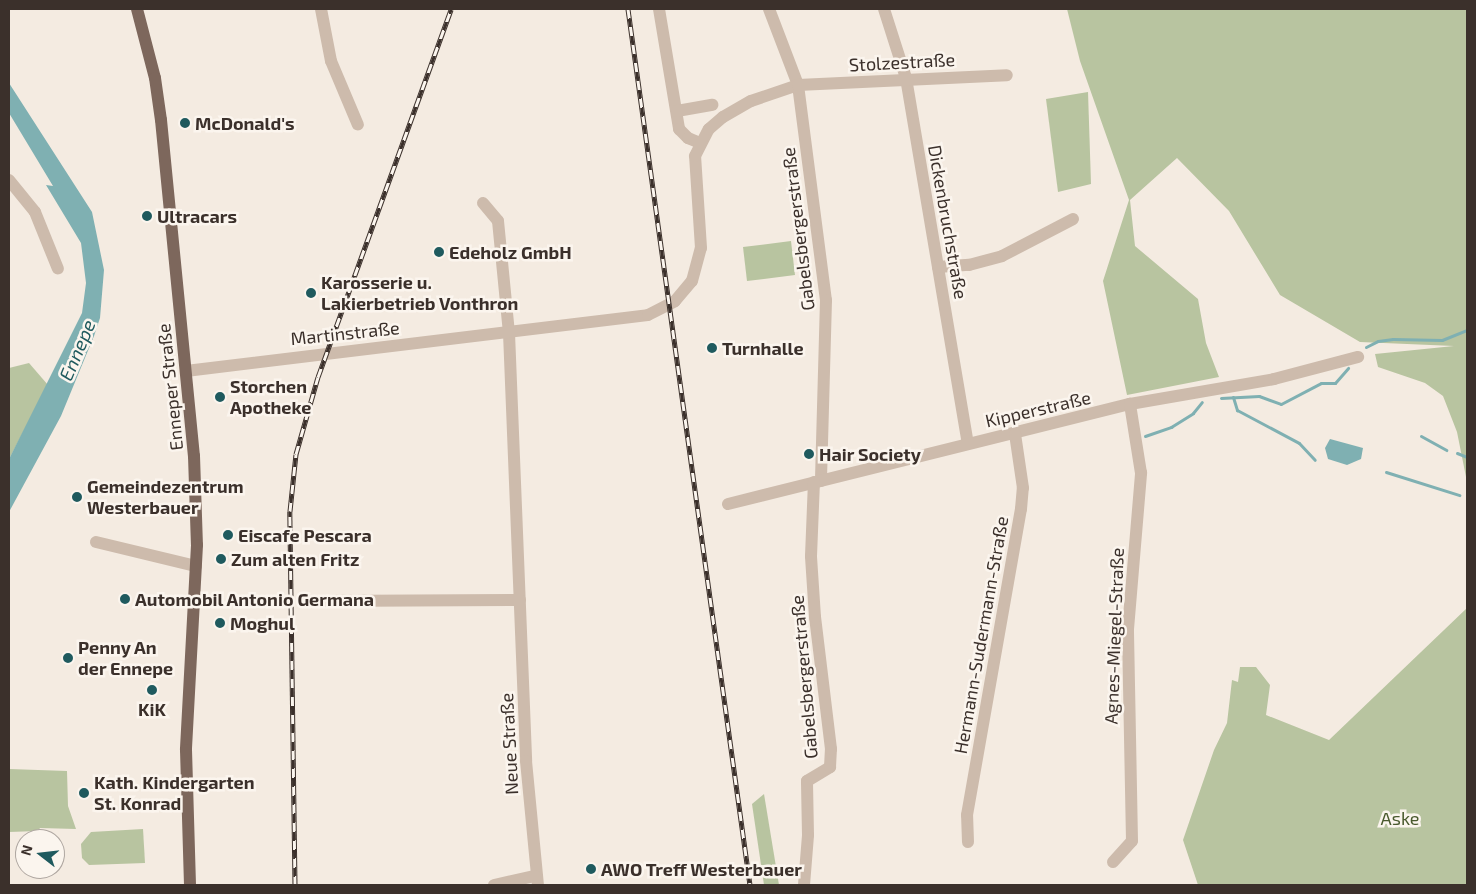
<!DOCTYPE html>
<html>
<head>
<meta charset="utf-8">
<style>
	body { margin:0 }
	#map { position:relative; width:1476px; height:894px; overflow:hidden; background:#f4ebe1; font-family:"Exo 2",sans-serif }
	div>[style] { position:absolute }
	.green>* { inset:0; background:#b8c4a0 }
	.water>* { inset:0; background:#7fb0b2 }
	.stream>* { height:3px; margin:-1.5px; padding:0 1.5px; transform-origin:1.5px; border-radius:1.5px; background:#7fb0b2 }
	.minor>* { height:12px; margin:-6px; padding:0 6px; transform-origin:6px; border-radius:6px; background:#cdbbac }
	.primary>* { height:12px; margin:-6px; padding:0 6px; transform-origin:6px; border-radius:6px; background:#7d675c }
	.rail>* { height:5px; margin-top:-2.5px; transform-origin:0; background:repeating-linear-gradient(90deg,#fbf5ee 0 9px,#3b302b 0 18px); box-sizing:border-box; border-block:1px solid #3b302b }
	.dots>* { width:14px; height:14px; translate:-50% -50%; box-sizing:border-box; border:2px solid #fbf5ee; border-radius:50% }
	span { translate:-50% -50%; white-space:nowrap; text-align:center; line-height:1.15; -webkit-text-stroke:5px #fbf5ee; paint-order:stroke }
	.street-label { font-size:18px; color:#3b302b }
	.poi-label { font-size:18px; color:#3b302b; font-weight:700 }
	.left { translate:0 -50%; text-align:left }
	.park-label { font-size:18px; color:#4a5a2e }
	.water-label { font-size:19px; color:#1f5a5e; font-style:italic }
	.frame { position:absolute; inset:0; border:10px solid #3b302b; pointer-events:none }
	.north { position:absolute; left:15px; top:829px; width:50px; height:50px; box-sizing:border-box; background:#fbf5ee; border:1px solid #aea6a0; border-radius:50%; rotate:286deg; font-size:14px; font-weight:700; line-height:20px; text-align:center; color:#3b302b }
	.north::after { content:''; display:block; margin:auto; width:18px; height:22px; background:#1f5a5e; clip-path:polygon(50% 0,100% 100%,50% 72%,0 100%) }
</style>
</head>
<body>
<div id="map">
	<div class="green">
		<div style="clip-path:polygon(1067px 9px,1467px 9px,1467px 482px,1457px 432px,1443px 396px,1425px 383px,1378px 367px,1375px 354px,1454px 346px,1360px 342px,1280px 295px,1229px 211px,1177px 158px,1130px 200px,1135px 246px,1198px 299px,1206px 343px,1219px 377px,1127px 395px,1103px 281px,1129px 200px,1080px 61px)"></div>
		<div style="clip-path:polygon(1088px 92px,1091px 184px,1058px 192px,1046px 99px)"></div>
		<div style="clip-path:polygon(791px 241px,795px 275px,747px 281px,743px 247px)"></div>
		<div style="clip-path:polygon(29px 363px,48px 385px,9px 459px,9px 368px)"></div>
		<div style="clip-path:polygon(1467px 608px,1467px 885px,1198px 885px,1183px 840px,1214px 750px,1227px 723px,1232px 680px,1238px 682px,1240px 667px,1256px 667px,1270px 685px,1266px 715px,1329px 740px)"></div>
		<div style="clip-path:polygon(9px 769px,67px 771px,68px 806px,76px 829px,40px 828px,38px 831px,9px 832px)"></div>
		<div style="clip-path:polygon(764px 794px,779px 885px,764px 885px,752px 804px)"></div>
		<div style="clip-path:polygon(143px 829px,145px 863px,89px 865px,82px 858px,81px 844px,91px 832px)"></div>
	</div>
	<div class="water">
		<div style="clip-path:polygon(9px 83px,92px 212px,104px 270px,100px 318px,94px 336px,61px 416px,9px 512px,9px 459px,82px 313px,86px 283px,81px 243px,46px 185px,53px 186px,9px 113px)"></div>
		<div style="clip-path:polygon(1330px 439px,1363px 448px,1361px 459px,1347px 465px,1328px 459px,1325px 448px)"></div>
	</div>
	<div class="stream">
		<div style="left:1366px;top:347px;width:13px;rotate:-27deg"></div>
		<div style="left:1378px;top:341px;width:15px;rotate:-8deg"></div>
		<div style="left:1393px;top:339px;width:49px;rotate:1.2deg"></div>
		<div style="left:1442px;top:340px;width:27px;rotate:-22deg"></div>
		<div style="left:1233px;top:397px;width:14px;rotate:73deg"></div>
		<div style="left:1237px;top:410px;width:70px;rotate:28deg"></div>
		<div style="left:1299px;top:443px;width:23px;rotate:47deg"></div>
		<div style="left:1221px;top:398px;width:38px;rotate:-3deg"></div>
		<div style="left:1259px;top:396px;width:23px;rotate:20deg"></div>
		<div style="left:1281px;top:404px;width:45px;rotate:-27.7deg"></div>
		<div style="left:1321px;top:383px;width:14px"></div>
		<div style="left:1335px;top:383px;width:20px;rotate:-49deg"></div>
		<div style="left:1145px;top:436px;width:28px;rotate:-19deg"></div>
		<div style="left:1171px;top:427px;width:26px;rotate:-32deg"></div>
		<div style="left:1193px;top:413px;width:14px;rotate:-51deg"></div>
		<div style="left:1421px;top:436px;width:29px;rotate:29deg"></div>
		<div style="left:1457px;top:453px;width:11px;rotate:22deg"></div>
		<div style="left:1386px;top:472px;width:77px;rotate:17.5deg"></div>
	</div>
	<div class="minor">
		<div style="left:321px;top:9px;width:53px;rotate:79.1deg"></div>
		<div style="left:331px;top:61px;width:69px;rotate:67.1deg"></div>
		<div style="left:659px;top:9px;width:122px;rotate:80.5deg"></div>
		<div style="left:679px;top:129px;width:13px;rotate:45deg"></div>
		<div style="left:688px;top:138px;width:13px;rotate:23deg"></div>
		<div style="left:769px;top:9px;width:81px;rotate:69.1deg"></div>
		<div style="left:798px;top:85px;width:217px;rotate:82.6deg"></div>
		<div style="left:826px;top:300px;width:181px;rotate:91.6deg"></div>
		<div style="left:884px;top:9px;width:72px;rotate:72.3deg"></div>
		<div style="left:906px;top:78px;width:370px;rotate:80.4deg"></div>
		<div style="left:677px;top:111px;width:36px;rotate:-10deg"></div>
		<div style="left:9px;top:180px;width:41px;rotate:50.9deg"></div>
		<div style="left:35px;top:212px;width:61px;rotate:68deg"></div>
		<div style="left:483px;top:203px;width:23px;rotate:50deg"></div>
		<div style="left:498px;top:221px;width:113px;rotate:84.4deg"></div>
		<div style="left:509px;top:333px;width:428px;rotate:87.7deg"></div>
		<div style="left:526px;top:761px;width:125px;rotate:84.5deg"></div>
		<div style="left:938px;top:267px;width:31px;rotate:-4deg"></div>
		<div style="left:969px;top:265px;width:34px;rotate:-15deg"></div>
		<div style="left:1002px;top:256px;width:80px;rotate:-27.5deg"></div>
		<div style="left:186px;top:371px;width:465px;rotate:-6.9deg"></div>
		<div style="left:648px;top:315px;width:30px;rotate:-27deg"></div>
		<div style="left:675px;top:301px;width:26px;rotate:-50deg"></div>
		<div style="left:692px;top:281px;width:34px;rotate:-75deg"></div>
		<div style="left:701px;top:248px;width:92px;rotate:-93.7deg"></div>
		<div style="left:695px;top:156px;width:30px;rotate:-63deg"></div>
		<div style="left:709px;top:129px;width:18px;rotate:-41deg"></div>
		<div style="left:723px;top:117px;width:32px;rotate:-30deg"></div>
		<div style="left:751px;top:101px;width:50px;rotate:-18.8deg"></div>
		<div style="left:798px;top:85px;width:209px;rotate:-2.7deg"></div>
		<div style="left:728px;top:504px;width:414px;rotate:-14deg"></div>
		<div style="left:1130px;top:404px;width:146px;rotate:-9.8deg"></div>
		<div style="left:1274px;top:379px;width:87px;rotate:-14.7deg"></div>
		<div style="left:96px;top:542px;width:103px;rotate:13.5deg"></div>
		<div style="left:316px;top:601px;width:204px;rotate:-0.3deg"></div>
		<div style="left:968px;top:842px;width:27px;rotate:-92deg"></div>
		<div style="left:967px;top:815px;width:311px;rotate:-80deg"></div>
		<div style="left:1021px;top:509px;width:21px;rotate:-85deg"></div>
		<div style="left:1023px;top:488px;width:55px;rotate:-98.4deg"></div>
		<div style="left:1113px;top:862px;width:28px;rotate:-48deg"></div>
		<div style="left:1132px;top:841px;width:212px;rotate:-91.1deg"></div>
		<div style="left:1128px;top:629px;width:157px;rotate:-85.2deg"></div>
		<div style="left:1141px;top:473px;width:70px;rotate:-99.1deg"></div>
		<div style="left:494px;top:885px;width:42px;rotate:-12.4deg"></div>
		<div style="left:804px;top:885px;width:50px;rotate:-85.4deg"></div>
		<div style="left:808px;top:835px;width:54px;rotate:-91.1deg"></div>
		<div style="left:807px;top:781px;width:27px;rotate:-31deg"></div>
		<div style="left:830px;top:767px;width:18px;rotate:-87deg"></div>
		<div style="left:831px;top:749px;width:133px;rotate:-96.9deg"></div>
		<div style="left:815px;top:617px;width:61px;rotate:-93.8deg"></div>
		<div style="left:811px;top:556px;width:74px;rotate:-87.7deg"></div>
	</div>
	<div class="primary">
		<div style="left:137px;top:9px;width:71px;rotate:75.4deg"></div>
		<div style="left:155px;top:78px;width:42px;rotate:81.9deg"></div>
		<div style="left:161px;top:120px;width:338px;rotate:84.4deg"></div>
		<div style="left:194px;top:456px;width:89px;rotate:88.1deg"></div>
		<div style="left:197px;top:545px;width:205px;rotate:93.1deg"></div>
		<div style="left:186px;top:750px;width:135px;rotate:88.3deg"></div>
	</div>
	<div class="rail">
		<div style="left:628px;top:9px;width:884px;rotate:82.07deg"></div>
		<div style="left:295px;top:885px;width:374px;rotate:-90.8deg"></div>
		<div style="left:290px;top:511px;width:57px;rotate:-84deg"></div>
		<div style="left:296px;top:454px;width:80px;rotate:-74.1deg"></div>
		<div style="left:318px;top:377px;width:391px;rotate:-70.1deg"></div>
	</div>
	<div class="dots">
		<div style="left:185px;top:123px;background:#1f5a5e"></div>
		<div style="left:147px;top:216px;background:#1f5a5e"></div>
		<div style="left:439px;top:252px;background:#1f5a5e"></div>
		<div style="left:311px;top:293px;background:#1f5a5e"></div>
		<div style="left:712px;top:348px;background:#1f5a5e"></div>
		<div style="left:220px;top:397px;background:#1f5a5e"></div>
		<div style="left:809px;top:454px;background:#1f5a5e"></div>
		<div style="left:77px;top:497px;background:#1f5a5e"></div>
		<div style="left:228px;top:535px;background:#1f5a5e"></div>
		<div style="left:221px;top:559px;background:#1f5a5e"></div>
		<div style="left:125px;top:599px;background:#1f5a5e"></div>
		<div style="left:220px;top:623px;background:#1f5a5e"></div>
		<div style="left:68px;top:658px;background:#1f5a5e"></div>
		<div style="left:152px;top:690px;background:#1f5a5e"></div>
		<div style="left:84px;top:793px;background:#1f5a5e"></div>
		<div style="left:591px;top:869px;background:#1f5a5e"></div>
	</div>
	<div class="street-label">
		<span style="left:902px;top:62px;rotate:-3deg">Stolzestraße</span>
		<span style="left:948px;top:222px;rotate:80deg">Dickenbruchstraße</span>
		<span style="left:798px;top:229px;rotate:-97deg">Gabelsbergerstraße</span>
		<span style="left:345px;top:333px;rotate:-6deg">Martinstraße</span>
		<span style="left:170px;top:387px;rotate:-96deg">Enneper Straße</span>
		<span style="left:1038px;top:409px;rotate:-13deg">Kipperstraße</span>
		<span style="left:981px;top:635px;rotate:-80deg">Hermann-Sudermann-Straße</span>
		<span style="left:1114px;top:636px;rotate:-88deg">Agnes-Miegel-Straße</span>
		<span style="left:804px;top:677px;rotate:-95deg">Gabelsbergerstraße</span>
		<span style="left:509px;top:744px;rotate:-93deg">Neue Straße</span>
	</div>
	<div class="poi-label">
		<span class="left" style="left:195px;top:123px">McDonald's</span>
		<span class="left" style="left:157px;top:216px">Ultracars</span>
		<span class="left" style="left:449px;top:252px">Edeholz GmbH</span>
		<span class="left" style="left:321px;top:293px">Karosserie u.<br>Lakierbetrieb Vonthron</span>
		<span class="left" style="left:722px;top:348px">Turnhalle</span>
		<span class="left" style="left:230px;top:397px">Storchen<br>Apotheke</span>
		<span class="left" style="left:819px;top:454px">Hair Society</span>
		<span class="left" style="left:87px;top:497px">Gemeindezentrum<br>Westerbauer</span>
		<span class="left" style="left:238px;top:535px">Eiscafe Pescara</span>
		<span class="left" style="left:231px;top:559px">Zum alten Fritz</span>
		<span class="left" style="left:135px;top:599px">Automobil Antonio Germana</span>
		<span class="left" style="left:230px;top:623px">Moghul</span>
		<span class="left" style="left:78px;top:658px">Penny An<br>der Ennepe</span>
		<span style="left:152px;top:709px">KiK</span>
		<span class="left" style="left:94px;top:793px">Kath. Kindergarten<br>St. Konrad</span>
		<span class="left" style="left:601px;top:869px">AWO Treff Westerbauer</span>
	</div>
	<div class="park-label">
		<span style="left:1400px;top:818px">Aske</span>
	</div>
	<div class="water-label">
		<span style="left:77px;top:350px;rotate:-67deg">Ennepe</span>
	</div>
	<div class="frame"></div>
	<div class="north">N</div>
</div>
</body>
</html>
